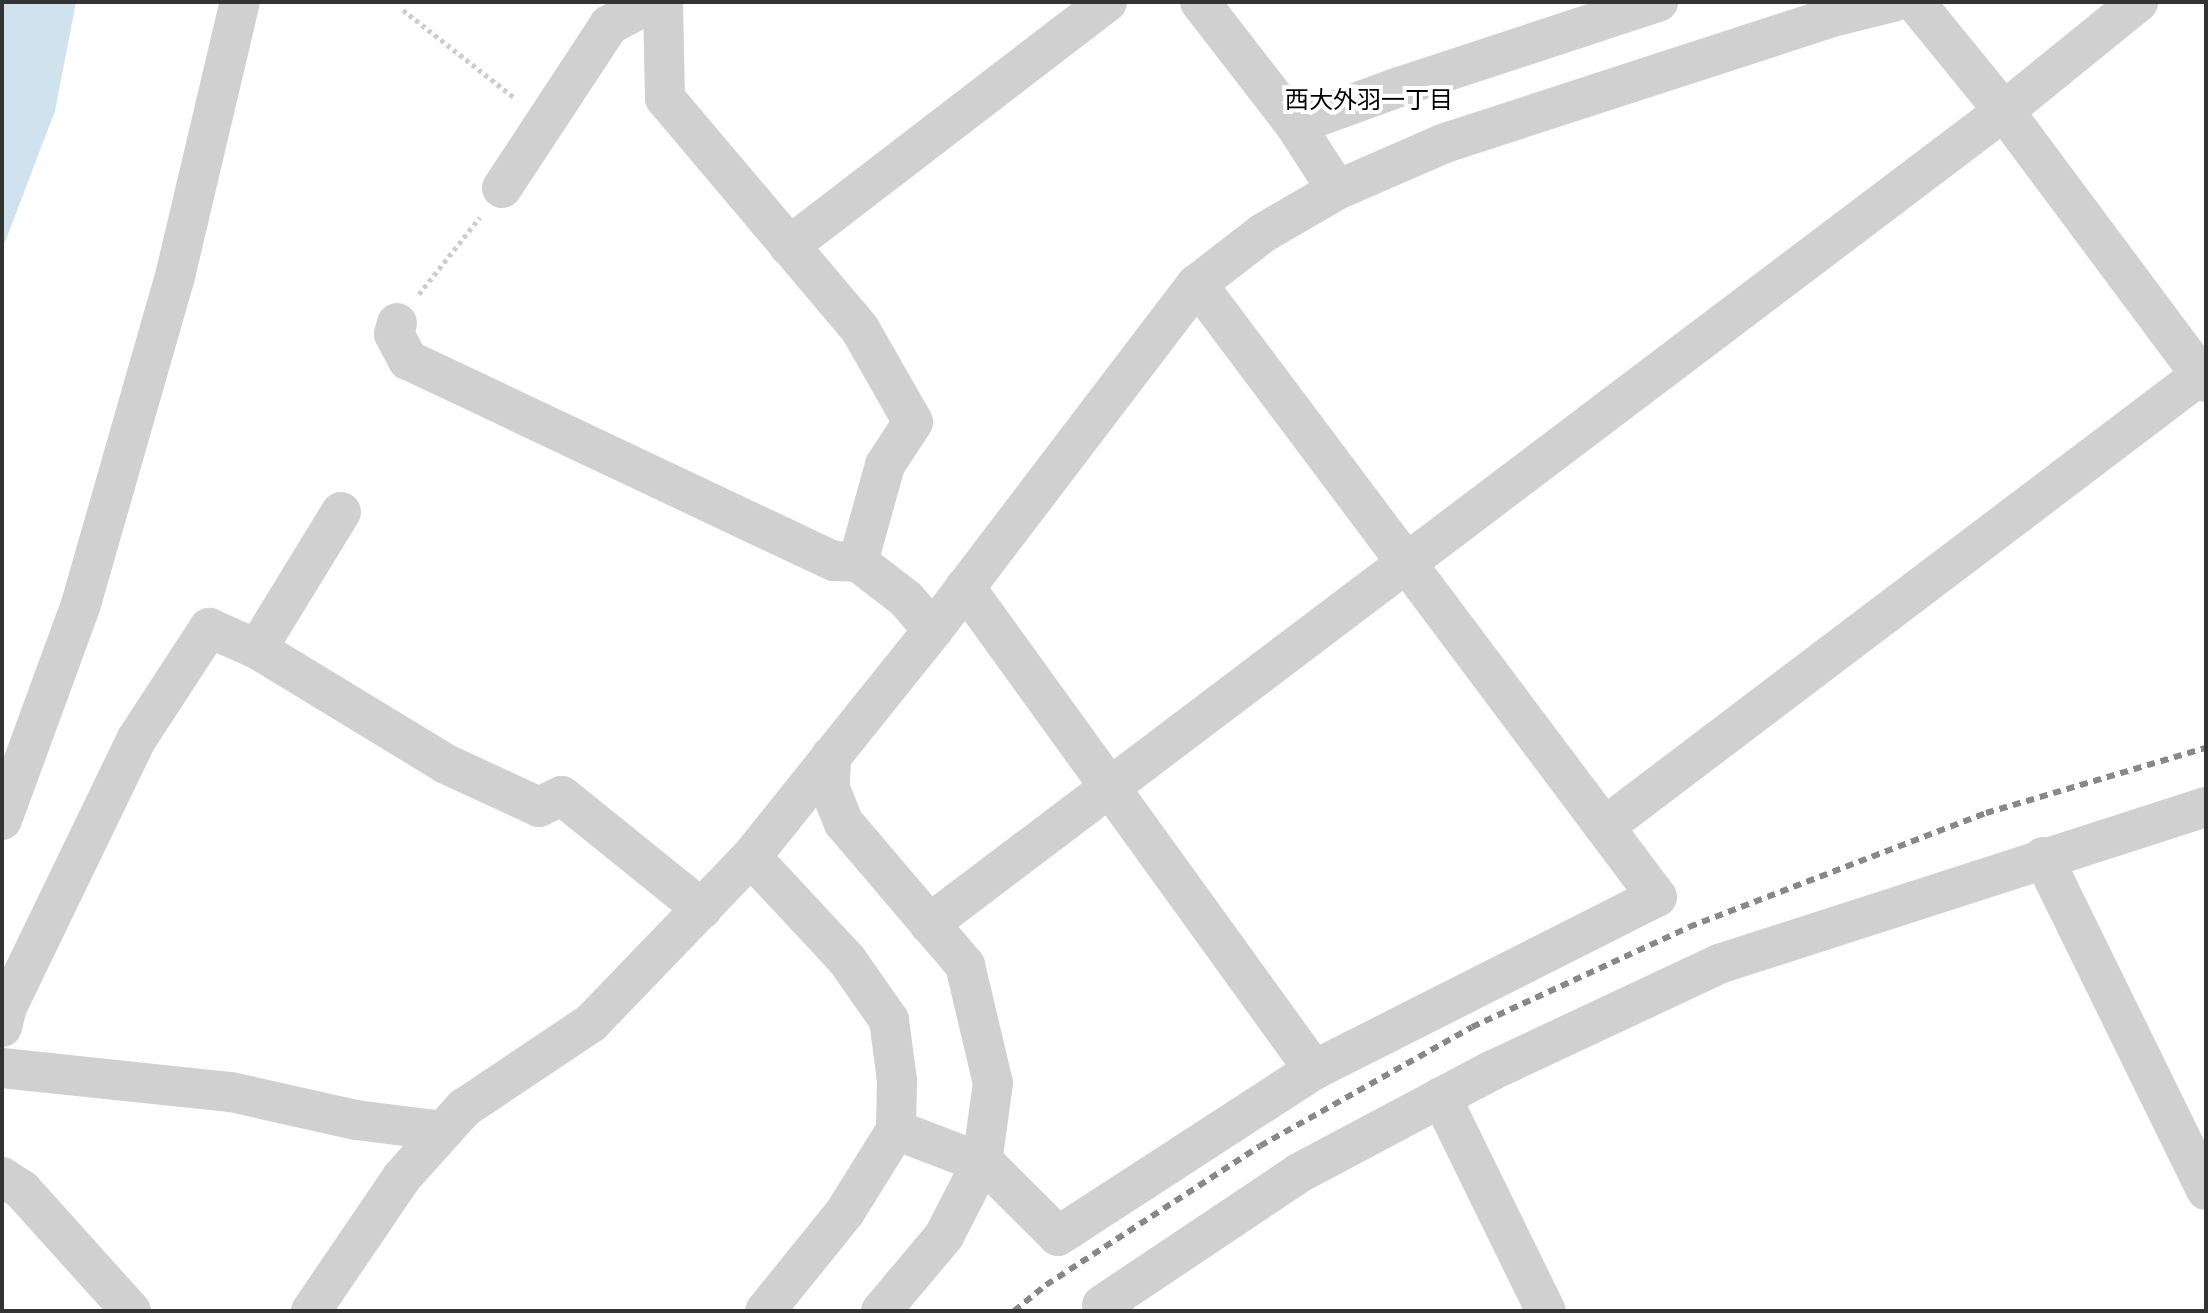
<!DOCTYPE html>
<html>
<head>
<meta charset="utf-8">
<style>
	body { margin:0 }
	#map { position:relative; width:2208px; height:1313px; overflow:hidden; background:#fff; font-family:Signika,"Noto Sans JP",sans-serif }
	div>[style] { position:absolute }
	.water>* { inset:0; background:#cfe2ee }
	.path>* { height:5px; margin-top:-2.5px; transform-origin:0; background:repeating-linear-gradient(90deg,#cdcdcd 0 4px,transparent 0 8px) }
	.street>* { height:40px; margin:-20px; padding:0 20px; transform-origin:20px; border-radius:20px; background:#d0d0d0 }
	.rail>* { height:6px; margin-top:-3px; transform-origin:0; background:repeating-linear-gradient(90deg,#888 0 8px,transparent 0 14px) }
	span { translate:-50% -50%; white-space:nowrap; text-align:center; line-height:1.15; -webkit-text-stroke:8px #fff; paint-order:stroke }
	.neighbourhood-label { font-size:24px; color:#000 }
	.frame { position:absolute; inset:0; border:4px solid #333; pointer-events:none }
</style>
</head>
<body>
<div id="map">
	<div class="water">
		<div style="clip-path:polygon(2px 2px,76px 2px,55px 111px,2px 250px)"></div>
	</div>
	<div class="path">
		<div style="left:403px;top:10px;width:142px;rotate:38.2deg"></div>
		<div style="left:419px;top:294px;width:98px;rotate:-51.6deg"></div>
	</div>
	<div class="street">
		<div style="left:1200px;top:2px;width:155px;rotate:52.3deg"></div>
		<div style="left:1295px;top:125px;width:77px;rotate:57.1deg"></div>
		<div style="left:1915px;top:2px;width:141px;rotate:50.8deg"></div>
		<div style="left:2004px;top:111px;width:173px;rotate:-39.1deg"></div>
		<div style="left:1295px;top:125px;width:111px;rotate:-20.1deg"></div>
		<div style="left:1399px;top:87px;width:273px;rotate:-18.2deg"></div>
		<div style="left:502px;top:188px;width:195px;rotate:-56.7deg"></div>
		<div style="left:609px;top:25px;width:49px;rotate:-28.1deg"></div>
		<div style="left:789px;top:246px;width:401px;rotate:-37.5deg"></div>
		<div style="left:397px;top:323px;width:11px;rotate:105deg"></div>
		<div style="left:394px;top:334px;width:30px;rotate:62deg"></div>
		<div style="left:408px;top:360px;width:471px;rotate:25.3deg"></div>
		<div style="left:834px;top:561px;width:24px;rotate:2deg"></div>
		<div style="left:858px;top:562px;width:101px;rotate:-74.4deg"></div>
		<div style="left:885px;top:465px;width:51px;rotate:-56.9deg"></div>
		<div style="left:913px;top:422px;width:107px;rotate:-119.7deg"></div>
		<div style="left:860px;top:329px;width:302px;rotate:-130.2deg"></div>
		<div style="left:665px;top:98px;width:96px;rotate:-91.2deg"></div>
		<div style="left:341px;top:512px;width:161px;rotate:121.5deg"></div>
		<div style="left:257px;top:649px;width:221px;rotate:31.3deg"></div>
		<div style="left:446px;top:764px;width:102px;rotate:24.8deg"></div>
		<div style="left:539px;top:807px;width:25px;rotate:-26deg"></div>
		<div style="left:562px;top:796px;width:180px;rotate:38.9deg"></div>
		<div style="left:858px;top:562px;width:61px;rotate:37.6deg"></div>
		<div style="left:906px;top:599px;width:41px;rotate:48.9deg"></div>
		<div style="left:965px;top:587px;width:596px;rotate:54.15deg"></div>
		<div style="left:1314px;top:1070px;width:384px;rotate:-26.8deg"></div>
		<div style="left:1657px;top:897px;width:766px;rotate:-126.88deg"></div>
		<div style="left:831px;top:756px;width:33px;rotate:92deg"></div>
		<div style="left:830px;top:789px;width:37px;rotate:68deg"></div>
		<div style="left:844px;top:823px;width:187px;rotate:49.6deg"></div>
		<div style="left:965px;top:965px;width:121px;rotate:76.7deg"></div>
		<div style="left:993px;top:1083px;width:80px;rotate:97.9deg"></div>
		<div style="left:982px;top:1162px;width:83px;rotate:117.2deg"></div>
		<div style="left:944px;top:1236px;width:98px;rotate:130deg"></div>
		<div style="left:2px;top:820px;width:230px;rotate:-69.9deg"></div>
		<div style="left:81px;top:604px;width:345px;rotate:-74deg"></div>
		<div style="left:176px;top:272px;width:277px;rotate:-76.7deg"></div>
		<div style="left:1604px;top:827px;width:755px;rotate:-37.14deg"></div>
		<div style="left:751px;top:857px;width:141px;rotate:47deg"></div>
		<div style="left:847px;top:960px;width:73px;rotate:55deg"></div>
		<div style="left:889px;top:1020px;width:62px;rotate:82.5deg"></div>
		<div style="left:897px;top:1081px;width:49px;rotate:91.2deg"></div>
		<div style="left:896px;top:1130px;width:97px;rotate:121.9deg"></div>
		<div style="left:845px;top:1212px;width:127px;rotate:128.9deg"></div>
		<div style="left:2043px;top:857px;width:371px;rotate:63.9deg"></div>
		<div style="left:929px;top:924px;width:1348px;rotate:-37.1deg"></div>
		<div style="left:2004px;top:111px;width:338px;rotate:53.3deg"></div>
		<div style="left:2px;top:1027px;width:21px;rotate:-76deg"></div>
		<div style="left:7px;top:1007px;width:297px;rotate:-64.2deg"></div>
		<div style="left:136px;top:740px;width:134px;rotate:-56.9deg"></div>
		<div style="left:209px;top:628px;width:52px;rotate:23.6deg"></div>
		<div style="left:2px;top:1068px;width:230px;rotate:6deg"></div>
		<div style="left:231px;top:1092px;width:128px;rotate:12.6deg"></div>
		<div style="left:356px;top:1120px;width:88px;rotate:7.2deg"></div>
		<div style="left:1441px;top:1097px;width:238px;rotate:63.9deg"></div>
		<div style="left:896px;top:1130px;width:97px;rotate:21deg"></div>
		<div style="left:987px;top:1165px;width:100px;rotate:45deg"></div>
		<div style="left:1058px;top:1236px;width:305px;rotate:-33deg"></div>
		<div style="left:2px;top:1177px;width:24px;rotate:33deg"></div>
		<div style="left:22px;top:1190px;width:163px;rotate:48deg"></div>
		<div style="left:1102px;top:1305px;width:237px;rotate:-33.8deg"></div>
		<div style="left:1299px;top:1173px;width:220px;rotate:-28deg"></div>
		<div style="left:1493px;top:1070px;width:250px;rotate:-25.1deg"></div>
		<div style="left:1719px;top:964px;width:512px;rotate:-17.87deg"></div>
		<div style="left:311px;top:1311px;width:162px;rotate:-55.8deg"></div>
		<div style="left:402px;top:1177px;width:93px;rotate:-48.1deg"></div>
		<div style="left:464px;top:1108px;width:153px;rotate:-33.8deg"></div>
		<div style="left:591px;top:1023px;width:231px;rotate:-46.1deg"></div>
		<div style="left:751px;top:857px;width:291px;rotate:-51.3deg"></div>
		<div style="left:933px;top:630px;width:435px;rotate:-52.7deg"></div>
		<div style="left:1197px;top:284px;width:83px;rotate:-37.7deg"></div>
		<div style="left:1263px;top:233px;width:86px;rotate:-30.2deg"></div>
		<div style="left:1337px;top:190px;width:118px;rotate:-23.5deg"></div>
		<div style="left:1445px;top:143px;width:415px;rotate:-18deg"></div>
		<div style="left:1840px;top:15px;width:55px;rotate:-13.8deg"></div>
	</div>
	<div class="rail">
		<div style="left:1014px;top:1311px;width:41px;rotate:-39.1deg"></div>
		<div style="left:1046px;top:1285px;width:255px;rotate:-33deg"></div>
		<div style="left:1260px;top:1146px;width:243px;rotate:-29.3deg"></div>
		<div style="left:1472px;top:1027px;width:239px;rotate:-24.7deg"></div>
		<div style="left:1689px;top:927px;width:318px;rotate:-21deg"></div>
		<div style="left:1986px;top:813px;width:229px;rotate:-16.5deg"></div>
	</div>
	<div class="neighbourhood-label">
		<span style="left:1369px;top:101px">西大外羽一丁目</span>
	</div>
	<div class="frame"></div>
</div>
</body>
</html>
